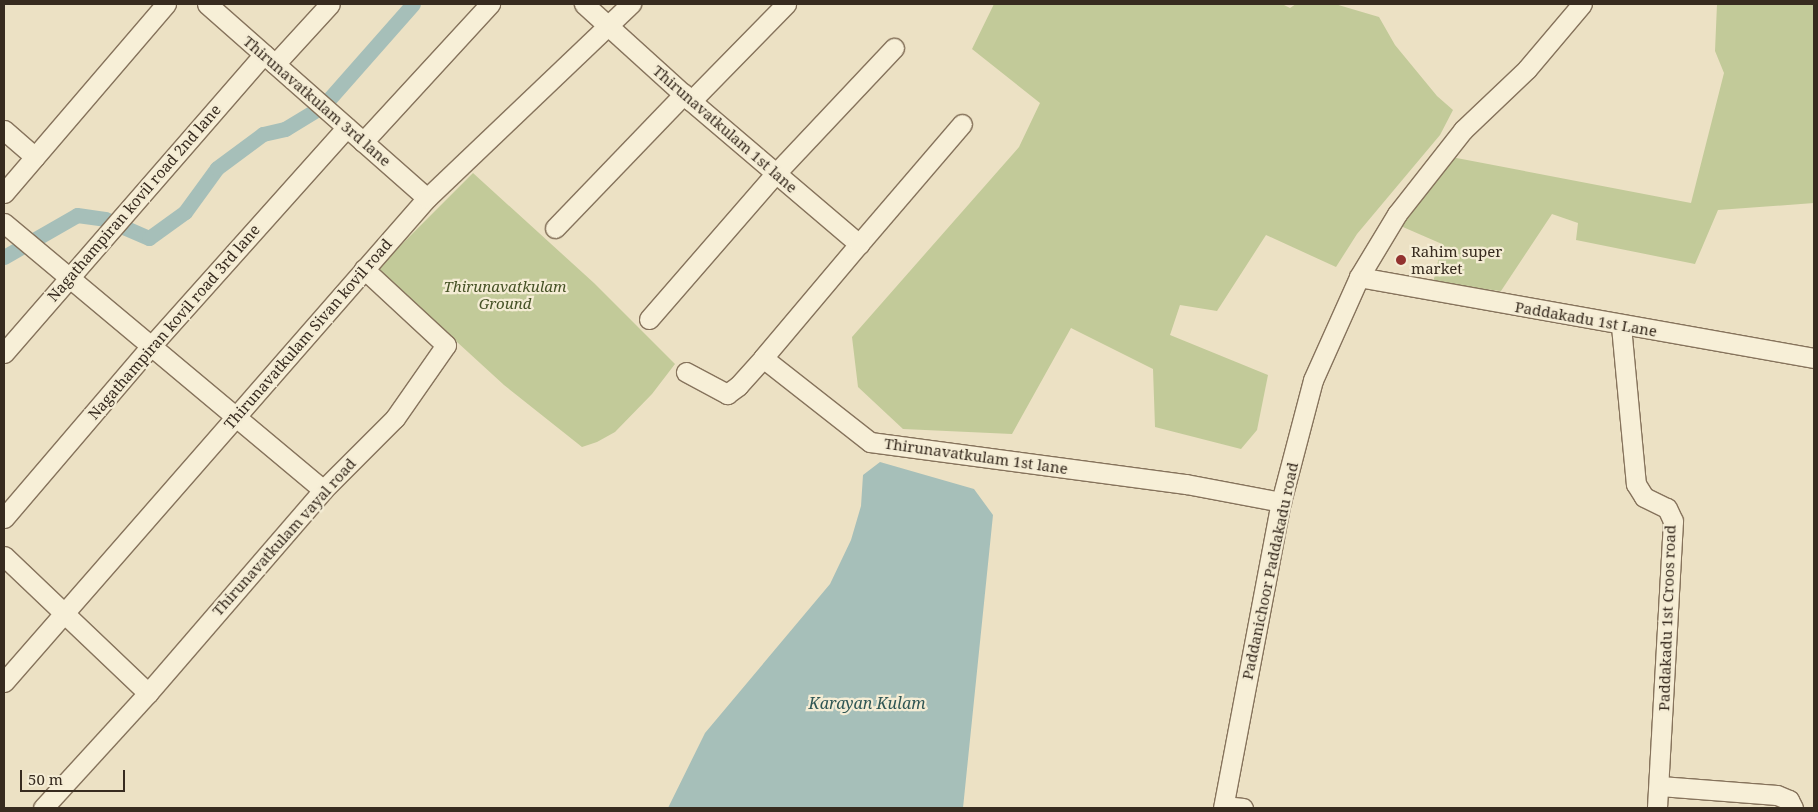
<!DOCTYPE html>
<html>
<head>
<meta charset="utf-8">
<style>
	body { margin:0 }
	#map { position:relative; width:1818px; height:812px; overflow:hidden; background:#ece1c4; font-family:"Noto Serif",serif }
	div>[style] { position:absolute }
	.green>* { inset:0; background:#c2ca99 }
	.water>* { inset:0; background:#a6bfb9 }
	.canal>* { height:15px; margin:-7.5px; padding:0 7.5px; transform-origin:7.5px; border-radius:7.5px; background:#a6bfb9 }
	.roads { filter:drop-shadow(1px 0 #86735c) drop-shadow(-1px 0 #86735c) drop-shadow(0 1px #86735c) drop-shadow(0 -1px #86735c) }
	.minor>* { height:19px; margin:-9.5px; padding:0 9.5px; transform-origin:9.5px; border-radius:9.5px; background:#f7efd7 }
	.dots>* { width:14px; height:14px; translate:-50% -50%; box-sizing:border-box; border:2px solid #f4ecd4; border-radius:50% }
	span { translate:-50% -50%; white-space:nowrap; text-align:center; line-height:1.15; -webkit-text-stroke:4.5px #f4ecd4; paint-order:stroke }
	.street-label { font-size:15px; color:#372b1f }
	.poi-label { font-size:15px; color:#372b1f }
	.left { translate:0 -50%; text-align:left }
	.park-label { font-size:15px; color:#465226; font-style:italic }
	.water-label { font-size:16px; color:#2f5654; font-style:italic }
	.frame { position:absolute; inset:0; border:5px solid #372b1f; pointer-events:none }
	.scale { position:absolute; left:20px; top:770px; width:105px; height:22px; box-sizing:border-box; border:2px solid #372b1f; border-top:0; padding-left:6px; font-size:15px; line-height:18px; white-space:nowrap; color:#372b1f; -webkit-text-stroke:4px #f4ecd4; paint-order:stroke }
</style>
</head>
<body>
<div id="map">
	<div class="green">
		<div style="clip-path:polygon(994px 4px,1282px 4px,1290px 8px,1296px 4px,1335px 4px,1379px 17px,1395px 45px,1437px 96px,1453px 110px,1440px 135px,1357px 234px,1336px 267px,1266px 235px,1217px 311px,1180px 305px,1170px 335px,1268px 375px,1257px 430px,1241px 449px,1155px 427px,1153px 369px,1071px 328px,1012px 434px,903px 429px,858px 387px,852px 337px,1019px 147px,1040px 103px,972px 49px)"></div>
		<div style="clip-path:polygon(1717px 4px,1814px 4px,1814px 203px,1718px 210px,1695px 264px,1576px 240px,1578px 223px,1552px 214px,1501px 291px,1433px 283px,1442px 244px,1396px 224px,1446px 156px,1691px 203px,1724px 73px,1715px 51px)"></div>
		<div style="clip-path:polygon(473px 173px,594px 283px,675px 364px,652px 394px,615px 432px,597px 442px,582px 447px,504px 385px,386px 277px,375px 271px)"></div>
	</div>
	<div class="water">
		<div style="clip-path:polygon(880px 462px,974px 489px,993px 515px,963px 808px,668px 808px,705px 733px,830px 584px,851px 540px,861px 506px,863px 475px)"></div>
	</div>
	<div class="canal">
		<div style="left:4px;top:257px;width:84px;rotate:-29.9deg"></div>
		<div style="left:77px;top:215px;width:28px;rotate:8deg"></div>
		<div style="left:105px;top:219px;width:48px;rotate:23.4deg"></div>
		<div style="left:149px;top:238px;width:44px;rotate:-35.8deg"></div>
		<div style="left:185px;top:212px;width:54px;rotate:-54deg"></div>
		<div style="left:217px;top:168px;width:57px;rotate:-36.5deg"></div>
		<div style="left:263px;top:134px;width:23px;rotate:-13deg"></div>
		<div style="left:285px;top:129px;width:44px;rotate:-31.2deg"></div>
		<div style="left:323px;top:106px;width:136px;rotate:-48.6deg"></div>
	</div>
	<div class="roads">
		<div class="minor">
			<div style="left:207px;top:4px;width:293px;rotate:41.4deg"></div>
			<div style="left:584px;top:4px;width:144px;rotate:42.2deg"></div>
			<div style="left:691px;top:101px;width:221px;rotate:40.4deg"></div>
			<div style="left:859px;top:244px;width:149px;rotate:130.1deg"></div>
			<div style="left:763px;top:358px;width:136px;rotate:38.1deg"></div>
			<div style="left:870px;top:442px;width:319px;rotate:7.6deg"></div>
			<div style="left:1186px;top:484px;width:97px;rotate:10.7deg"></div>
			<div style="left:275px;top:64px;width:81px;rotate:-47.5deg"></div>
			<div style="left:691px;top:101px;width:136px;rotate:-45.6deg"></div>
			<div style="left:4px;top:130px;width:41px;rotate:41.1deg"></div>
			<div style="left:363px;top:142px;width:188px;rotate:-47.4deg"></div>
			<div style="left:4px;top:193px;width:249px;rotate:-49.4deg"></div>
			<div style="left:4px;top:223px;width:416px;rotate:39.9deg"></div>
			<div style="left:555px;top:228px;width:186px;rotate:-46.1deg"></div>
			<div style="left:859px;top:244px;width:158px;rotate:-49.4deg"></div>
			<div style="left:1359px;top:277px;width:462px;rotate:10.1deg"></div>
			<div style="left:649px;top:319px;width:194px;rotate:-49deg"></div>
			<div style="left:776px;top:173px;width:172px;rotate:-46.7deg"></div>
			<div style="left:1621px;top:326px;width:159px;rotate:84.6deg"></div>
			<div style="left:1636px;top:484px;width:15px;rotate:58deg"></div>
			<div style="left:1644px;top:497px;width:25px;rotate:26deg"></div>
			<div style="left:1667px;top:508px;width:14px;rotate:65deg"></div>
			<div style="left:1673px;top:521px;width:287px;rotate:93.2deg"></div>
			<div style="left:4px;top:353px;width:396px;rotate:-49deg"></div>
			<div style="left:686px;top:372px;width:47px;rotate:28.2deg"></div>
			<div style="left:727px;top:394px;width:14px;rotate:-36deg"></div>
			<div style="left:738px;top:386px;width:38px;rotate:-48deg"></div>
			<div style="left:4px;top:518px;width:228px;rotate:-49.5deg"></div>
			<div style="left:152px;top:345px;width:292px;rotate:-48.2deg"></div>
			<div style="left:4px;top:556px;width:199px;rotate:43.6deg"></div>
			<div style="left:4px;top:682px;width:643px;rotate:-48.85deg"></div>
			<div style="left:427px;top:198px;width:282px;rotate:-43.6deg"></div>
			<div style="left:1660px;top:786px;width:117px;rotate:4.4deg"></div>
			<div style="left:1777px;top:795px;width:13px;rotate:23deg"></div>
			<div style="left:1789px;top:800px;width:9px;rotate:63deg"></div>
			<div style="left:1224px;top:806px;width:19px;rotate:6deg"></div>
			<div style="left:43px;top:808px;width:156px;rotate:-47.6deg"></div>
			<div style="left:148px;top:693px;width:268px;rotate:-49.2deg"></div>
			<div style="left:323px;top:490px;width:102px;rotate:-45deg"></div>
			<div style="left:395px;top:418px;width:89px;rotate:-55.1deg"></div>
			<div style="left:446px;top:345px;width:112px;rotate:-137.2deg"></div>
			<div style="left:1223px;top:808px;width:311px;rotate:-79.3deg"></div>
			<div style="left:1281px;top:502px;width:126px;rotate:-75.3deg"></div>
			<div style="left:1313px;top:380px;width:113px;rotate:-65.9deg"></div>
			<div style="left:1359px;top:277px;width:74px;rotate:-58.9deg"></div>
			<div style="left:1397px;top:214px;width:107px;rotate:-51.8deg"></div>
			<div style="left:1463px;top:130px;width:88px;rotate:-43.6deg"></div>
			<div style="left:1527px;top:69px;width:85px;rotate:-49.8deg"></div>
		</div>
	</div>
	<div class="dots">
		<div style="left:1401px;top:260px;background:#92312e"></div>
	</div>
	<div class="street-label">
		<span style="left:317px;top:101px;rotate:41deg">Thirunavatkulam 3rd lane</span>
		<span style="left:725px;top:129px;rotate:41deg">Thirunavatkulam 1st lane</span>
		<span style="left:134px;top:203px;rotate:-49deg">Nagathampiran kovil road 2nd lane</span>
		<span style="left:1586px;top:319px;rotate:10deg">Paddakadu 1st Lane</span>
		<span style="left:174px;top:322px;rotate:-49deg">Nagathampiran kovil road 3rd lane</span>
		<span style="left:308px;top:334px;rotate:-49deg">Thirunavatkulam Sivan kovil road</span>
		<span style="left:976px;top:456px;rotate:8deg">Thirunavatkulam 1st lane</span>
		<span style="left:284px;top:537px;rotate:-48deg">Thirunavatkulam vayal road</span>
		<span style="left:1270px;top:571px;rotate:-78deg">Paddanichoor Paddakadu road</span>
		<span style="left:1667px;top:618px;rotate:-88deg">Paddakadu 1st Croos road</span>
	</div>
	<div class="poi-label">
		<span class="left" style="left:1411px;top:260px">Rahim super<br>market</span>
	</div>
	<div class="park-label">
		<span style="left:505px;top:295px">Thirunavatkulam<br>Ground</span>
	</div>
	<div class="water-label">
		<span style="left:867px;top:703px">Karayan Kulam</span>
	</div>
	<div class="frame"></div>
	<div class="scale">50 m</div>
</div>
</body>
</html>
